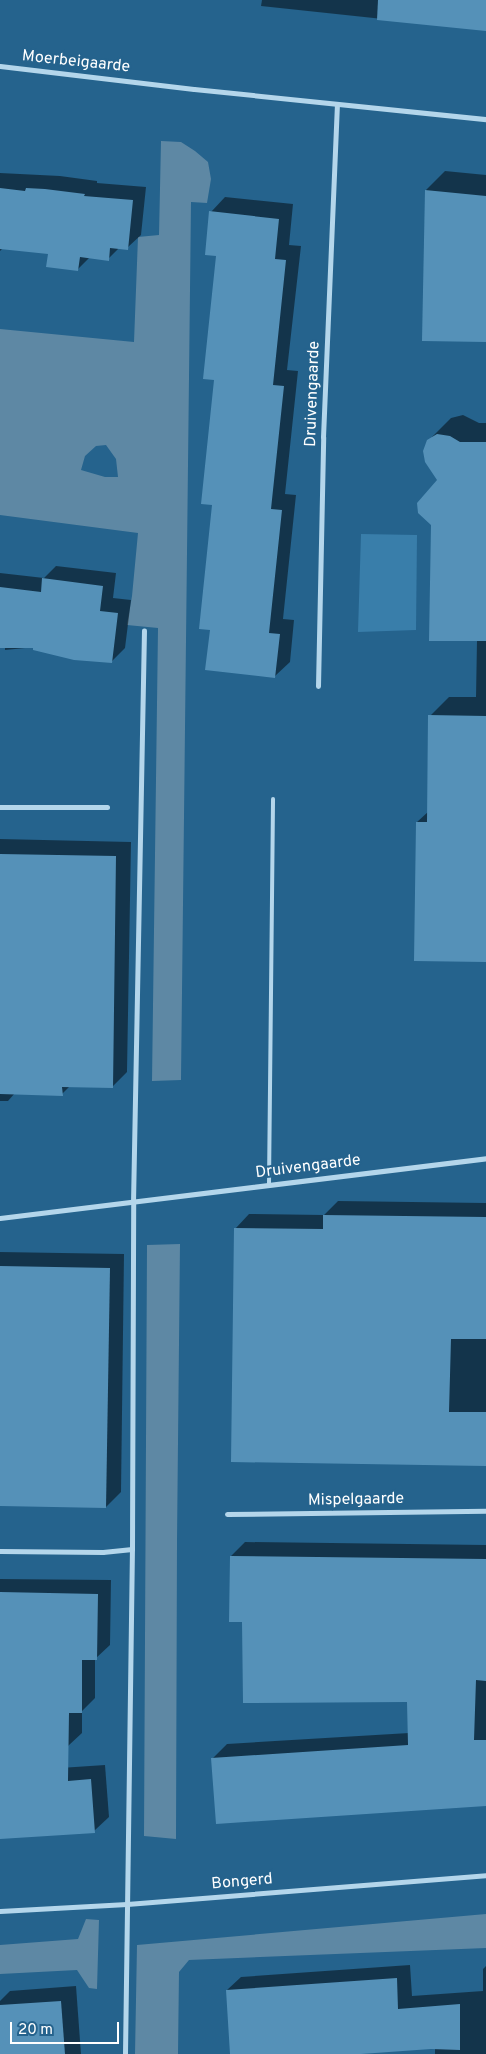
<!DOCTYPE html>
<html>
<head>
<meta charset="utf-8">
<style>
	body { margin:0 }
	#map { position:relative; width:486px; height:2054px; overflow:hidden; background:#25638d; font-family:Overpass,sans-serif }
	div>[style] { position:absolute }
	.green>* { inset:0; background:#397eaa }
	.water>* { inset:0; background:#5e88a4 }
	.shadow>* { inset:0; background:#0007 }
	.building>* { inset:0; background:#5591b8 }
	.service>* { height:4px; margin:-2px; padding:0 2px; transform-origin:2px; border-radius:2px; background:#b4d6eb }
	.pedestrian>* { height:4.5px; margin:-2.25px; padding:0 2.25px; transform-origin:2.25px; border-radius:2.25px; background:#b4d6eb }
	.minor>* { height:5px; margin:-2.5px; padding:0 2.5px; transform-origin:2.5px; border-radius:2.5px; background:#b4d6eb }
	span { translate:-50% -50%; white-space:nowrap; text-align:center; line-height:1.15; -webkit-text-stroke:4px #25638d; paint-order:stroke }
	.street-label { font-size:16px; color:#fff }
	.scale { position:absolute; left:10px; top:2022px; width:109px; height:22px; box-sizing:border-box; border:2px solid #fff; border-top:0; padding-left:6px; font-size:15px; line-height:18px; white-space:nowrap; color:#fff; -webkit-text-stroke:4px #25638d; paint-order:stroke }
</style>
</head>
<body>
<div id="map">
	<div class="green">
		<div style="clip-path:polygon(361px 534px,417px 535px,416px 630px,358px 632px)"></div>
	</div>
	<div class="water">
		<div style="clip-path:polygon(evenodd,161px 141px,181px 142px,195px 151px,208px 162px,211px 179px,207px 203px,191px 202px,181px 1080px,152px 1081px,158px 628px,127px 625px,132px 596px,138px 533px,0 515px,0 329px,134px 342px,138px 237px,159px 235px,161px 141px,106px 445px,116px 459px,118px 477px,105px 477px,81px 470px,85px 456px,96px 446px,106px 445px)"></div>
		<div style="clip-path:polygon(180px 1244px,177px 1542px,176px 1839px,144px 1836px,147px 1245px)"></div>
		<div style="clip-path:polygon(486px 1914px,486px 1948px,189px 1960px,179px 1972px,178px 2054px,135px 2054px,137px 1945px)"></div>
		<div style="clip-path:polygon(86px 1919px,99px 1920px,97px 1989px,89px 1988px,77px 1970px,0 1974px,0 1945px,78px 1939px)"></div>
	</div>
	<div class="shadow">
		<div style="clip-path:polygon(262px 0,486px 0,486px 30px,261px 6px)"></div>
		<div style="clip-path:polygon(445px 171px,486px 175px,486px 340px,426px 190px)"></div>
		<div style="clip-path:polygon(0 173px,60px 176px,97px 181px,97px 183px,146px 187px,141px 235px,127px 248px,120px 247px,108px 259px,90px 257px,78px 269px,49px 253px,3px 248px,0 251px)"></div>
		<div style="clip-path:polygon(225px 197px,293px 204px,289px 245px,301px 246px,287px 370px,298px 371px,285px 494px,296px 495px,283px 619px,294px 620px,290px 662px,275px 676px,211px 629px,218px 255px,211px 212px)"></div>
		<div style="clip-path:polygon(463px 415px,479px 423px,486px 423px,486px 960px,417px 822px,429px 811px,430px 716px,449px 697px,476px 697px,477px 640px,438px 481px,432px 437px,451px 418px)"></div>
		<div style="clip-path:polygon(56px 566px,116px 573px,113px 598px,131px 600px,125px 648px,112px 661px,35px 647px,5px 650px,5px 644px,0 645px,0 573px,44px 578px)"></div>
		<div style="clip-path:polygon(0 839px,131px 842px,127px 1072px,112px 1087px,70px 1086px,62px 1094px,15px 1093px,8px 1101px,0 1101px)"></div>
		<div style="clip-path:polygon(338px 1201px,486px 1203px,486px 1465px,235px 1229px,249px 1214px,324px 1215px)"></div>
		<div style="clip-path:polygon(0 1252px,124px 1254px,121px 1492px,106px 1507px,0 1505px)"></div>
		<div style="clip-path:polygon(245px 1542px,486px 1545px,486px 1805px,213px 1758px,227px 1744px,409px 1733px,408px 1701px,243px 1621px,231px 1556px)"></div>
		<div style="clip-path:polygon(0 1579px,111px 1580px,110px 1645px,95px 1659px,95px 1698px,82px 1711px,82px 1733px,68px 1746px,0 1742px)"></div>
		<div style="clip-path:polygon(105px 1765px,109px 1817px,94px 1831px,0 1838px,0 1772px)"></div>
		<div style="clip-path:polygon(410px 1965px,412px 1996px,483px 1991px,483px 1969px,486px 1966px,486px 2054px,435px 2054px,435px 2048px,345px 2054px,231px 2054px,227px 1990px,241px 1977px)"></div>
		<div style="clip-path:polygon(76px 1986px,81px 2054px,0 2054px,0 2001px,10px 1991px)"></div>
	</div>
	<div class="building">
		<div style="clip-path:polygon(378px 0,486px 0,486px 31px,377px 20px)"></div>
		<div style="clip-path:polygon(0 188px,25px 191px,26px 188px,45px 189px,85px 194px,84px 196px,133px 200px,128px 250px,110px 248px,109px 261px,80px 257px,78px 271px,46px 267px,48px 254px,0 249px)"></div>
		<div style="clip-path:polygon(425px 190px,486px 196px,486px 342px,422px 341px)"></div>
		<div style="clip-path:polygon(209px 211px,279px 219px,275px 259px,286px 260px,273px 385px,284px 386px,271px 509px,282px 510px,269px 633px,280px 634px,275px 678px,205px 670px,210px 630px,199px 629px,212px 505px,201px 504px,214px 380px,203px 379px,216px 256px,205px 255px)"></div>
		<div style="clip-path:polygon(437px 434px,450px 436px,460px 442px,486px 442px,486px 641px,429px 641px,431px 525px,418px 513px,417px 503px,437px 480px,425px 462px,423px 451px,427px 440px)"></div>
		<div style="clip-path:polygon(42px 578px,103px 586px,100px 611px,118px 613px,112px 663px,74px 660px,33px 650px,33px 648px,0 648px,0 587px,41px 592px)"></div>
		<div style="clip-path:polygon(428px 715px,486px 716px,486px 962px,414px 961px,416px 822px,427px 822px)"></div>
		<div style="clip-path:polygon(0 854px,116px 856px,113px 1088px,62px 1087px,63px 1096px,0 1094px)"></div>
		<div style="clip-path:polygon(323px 1215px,486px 1217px,486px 1339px,451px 1339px,449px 1412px,486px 1412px,486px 1466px,231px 1462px,234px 1228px,323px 1229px)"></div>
		<div style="clip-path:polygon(0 1266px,110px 1268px,106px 1508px,0 1506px)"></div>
		<div style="clip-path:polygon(230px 1556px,486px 1559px,486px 1681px,476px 1680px,474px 1740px,486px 1740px,486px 1806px,216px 1824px,211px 1758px,408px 1745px,407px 1702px,243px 1703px,242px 1622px,229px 1622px)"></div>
		<div style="clip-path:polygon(0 1592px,98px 1594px,97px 1660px,82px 1660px,82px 1713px,69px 1713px,68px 1781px,91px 1779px,95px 1833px,0 1839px)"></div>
		<div style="clip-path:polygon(397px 1978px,398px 2009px,460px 2004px,460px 2050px,431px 2049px,361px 2054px,230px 2054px,226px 1990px)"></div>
		<div style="clip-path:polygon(61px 2001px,65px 2054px,0 2054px,0 2005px)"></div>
	</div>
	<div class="service">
		<div style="left:269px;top:1184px;width:385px;rotate:-89.4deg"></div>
	</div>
	<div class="pedestrian">
		<div style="left:103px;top:1552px;width:29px;rotate:-6deg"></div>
		<div style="left:125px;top:2054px;width:505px;rotate:-89.21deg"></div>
		<div style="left:132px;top:1549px;width:346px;rotate:-89.8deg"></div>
		<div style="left:133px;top:1203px;width:572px;rotate:-88.9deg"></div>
	</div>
	<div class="minor">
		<div style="left:0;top:66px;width:195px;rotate:6.8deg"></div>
		<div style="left:194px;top:89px;width:294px;rotate:5.9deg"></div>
		<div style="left:318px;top:686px;width:249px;rotate:-88.8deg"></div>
		<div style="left:323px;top:437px;width:333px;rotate:-87.6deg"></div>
		<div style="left:0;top:807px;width:107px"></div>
		<div style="left:0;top:1218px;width:490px;rotate:-7deg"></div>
		<div style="left:227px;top:1514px;width:259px;rotate:-0.7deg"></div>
		<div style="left:0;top:1551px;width:103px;rotate:0.6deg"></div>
		<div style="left:0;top:1911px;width:127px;rotate:-3.2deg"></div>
		<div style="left:127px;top:1904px;width:360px;rotate:-4.6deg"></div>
	</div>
	<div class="street-label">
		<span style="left:76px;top:62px;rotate:6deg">Moerbeigaarde</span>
		<span style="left:313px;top:394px;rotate:-88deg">Druivengaarde</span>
		<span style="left:308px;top:1167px;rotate:-7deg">Druivengaarde</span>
		<span style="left:356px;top:1500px;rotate:-1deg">Mispelgaarde</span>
		<span style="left:242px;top:1882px;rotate:-5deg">Bongerd</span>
	</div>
	<div class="scale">20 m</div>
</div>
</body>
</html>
